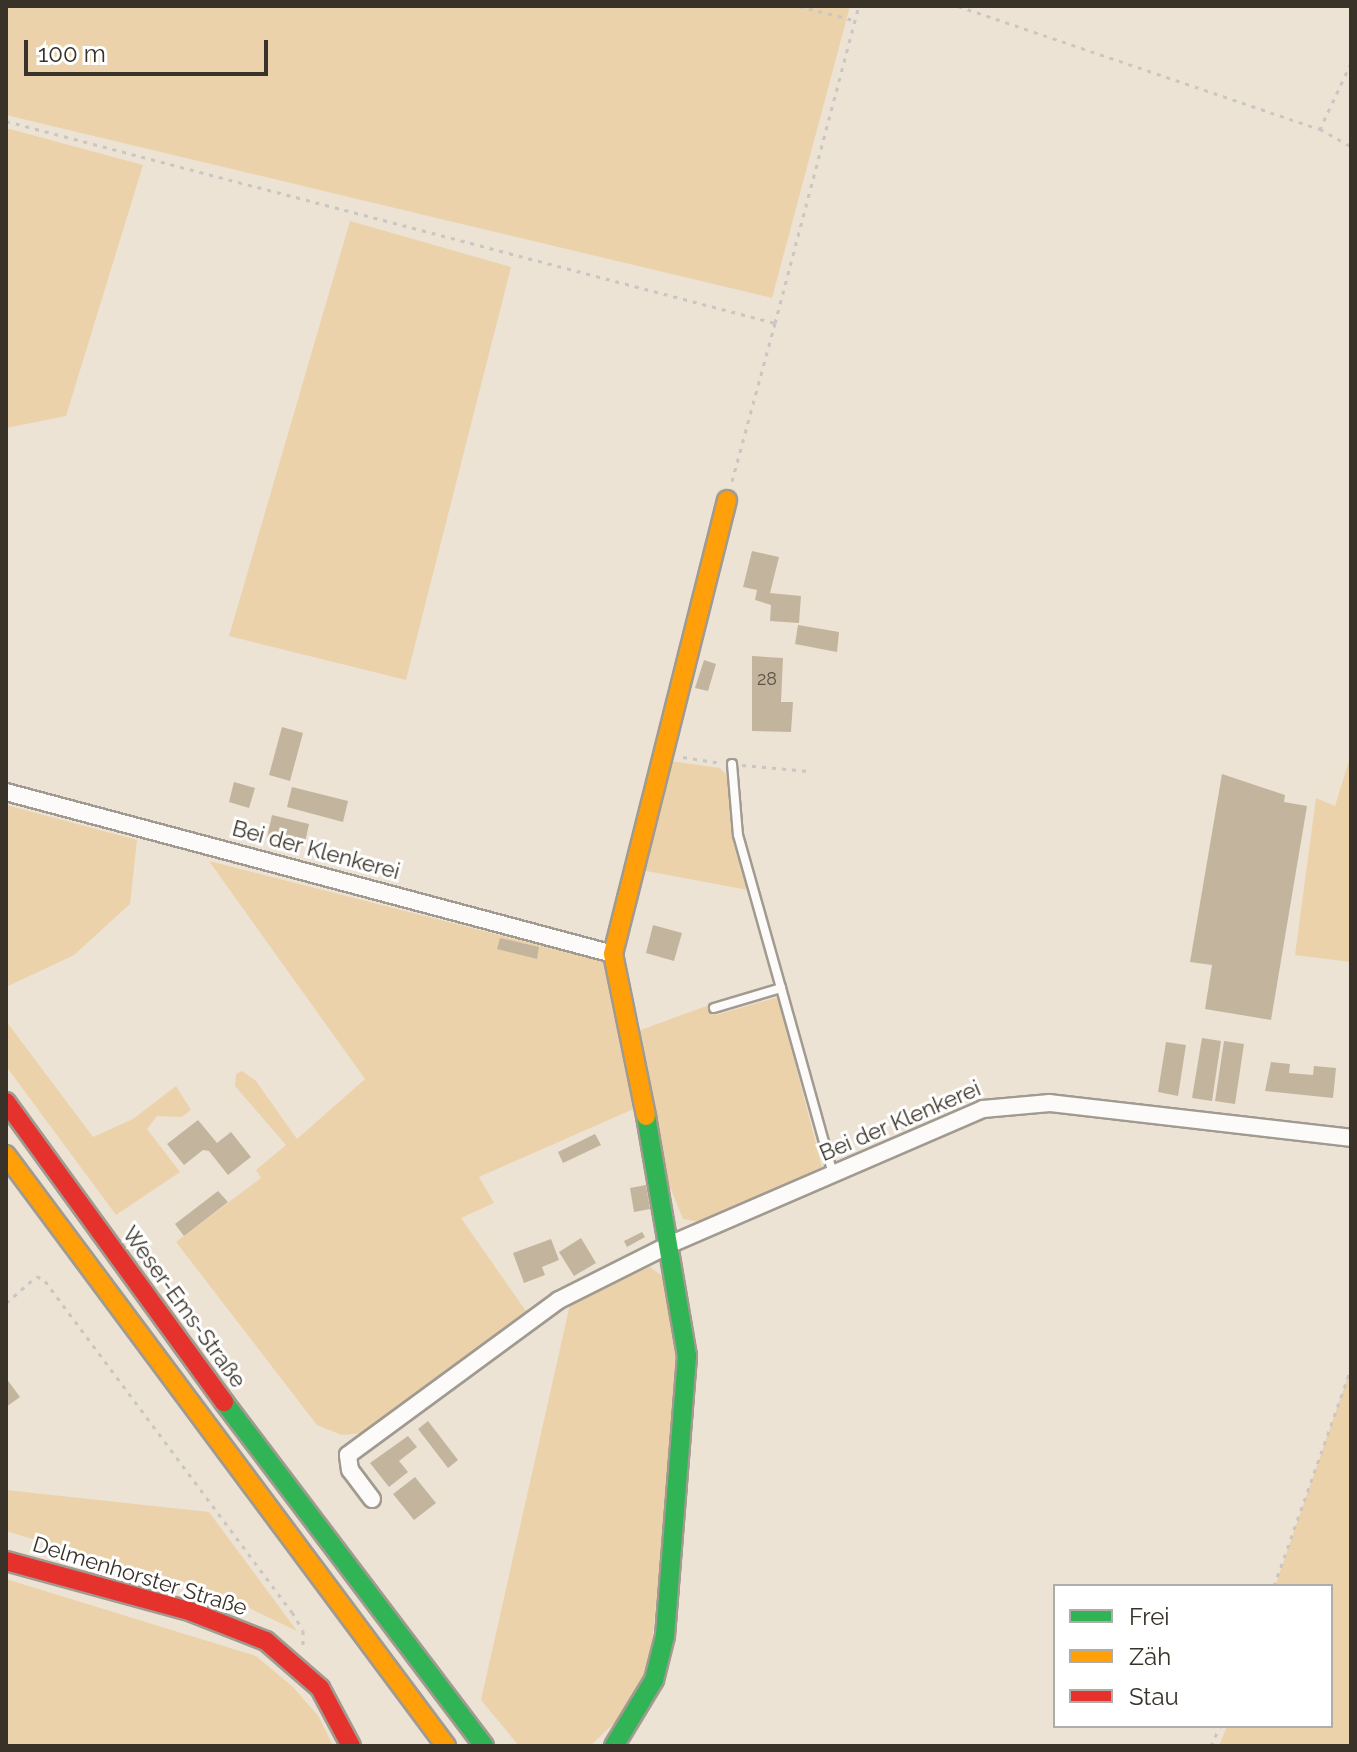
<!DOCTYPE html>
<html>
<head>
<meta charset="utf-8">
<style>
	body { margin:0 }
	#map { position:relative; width:1357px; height:1752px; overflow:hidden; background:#ece3d5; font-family:Raleway,sans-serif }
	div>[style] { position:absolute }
	.green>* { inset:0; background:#ebd2ab }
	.building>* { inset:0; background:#c3b59d }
	.path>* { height:3px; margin-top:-1.5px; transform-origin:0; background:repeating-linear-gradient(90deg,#cbc6c2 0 4px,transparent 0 10px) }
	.roads { filter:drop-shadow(2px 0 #a19a90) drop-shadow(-2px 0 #a19a90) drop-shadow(0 2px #a19a90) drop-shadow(0 -2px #a19a90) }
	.lane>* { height:8px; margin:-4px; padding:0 4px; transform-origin:4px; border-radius:4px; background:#fcfbf9 }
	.street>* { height:16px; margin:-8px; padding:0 8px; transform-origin:8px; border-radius:8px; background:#fcfbf9 }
	.fast>* { height:18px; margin:-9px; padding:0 9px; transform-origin:9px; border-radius:9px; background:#30b455 }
	.slow>* { height:18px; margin:-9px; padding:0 9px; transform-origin:9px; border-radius:9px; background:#ff9f0a }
	.jam>* { height:18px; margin:-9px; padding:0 9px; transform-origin:9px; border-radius:9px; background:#e5322d }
	span { translate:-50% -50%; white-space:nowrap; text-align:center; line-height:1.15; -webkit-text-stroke:6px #fff; paint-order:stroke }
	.number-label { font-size:18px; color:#5b5345 }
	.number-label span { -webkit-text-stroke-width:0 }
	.street-label { font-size:22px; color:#383228 }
	.frame { position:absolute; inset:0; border:8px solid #383228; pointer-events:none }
	.legend { position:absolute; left:1053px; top:1584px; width:280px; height:144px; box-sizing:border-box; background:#fff; border:2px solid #afada9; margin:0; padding:10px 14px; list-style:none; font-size:24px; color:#383228 }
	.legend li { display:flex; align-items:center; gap:16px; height:40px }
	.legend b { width:40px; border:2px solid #afada9 }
	.scale { position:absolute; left:24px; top:40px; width:244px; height:36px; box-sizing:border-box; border:4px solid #383228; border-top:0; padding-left:10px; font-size:24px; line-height:28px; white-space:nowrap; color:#383228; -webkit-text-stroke:6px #fff; paint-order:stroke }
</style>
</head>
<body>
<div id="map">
	<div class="green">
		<div style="clip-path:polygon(6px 6px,850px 6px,772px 298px,6px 115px)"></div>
		<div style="clip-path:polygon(6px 128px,143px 165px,66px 416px,6px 428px)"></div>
		<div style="clip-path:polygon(350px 221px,511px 267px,406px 680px,229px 636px)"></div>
		<div style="clip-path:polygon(1351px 754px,1351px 962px,1295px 955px,1316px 798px,1335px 806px)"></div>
		<div style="clip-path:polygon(670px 761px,720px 768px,728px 777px,734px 836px,748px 890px,641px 870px)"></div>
		<div style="clip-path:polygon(6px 805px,137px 840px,130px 904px,74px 955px,6px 987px)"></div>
		<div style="clip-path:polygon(209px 861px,605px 962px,638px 1107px,479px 1177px,494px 1203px,461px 1218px,528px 1314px,363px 1433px,342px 1435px,317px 1425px,176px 1242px,261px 1178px,256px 1170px,286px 1145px,235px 1086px,236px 1074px,242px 1071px,256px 1081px,297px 1139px,365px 1079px)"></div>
		<div style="clip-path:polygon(778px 997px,822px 1167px,700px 1222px,683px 1219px,663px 1170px,635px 1032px,712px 1004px,716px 1015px)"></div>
		<div style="clip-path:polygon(6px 1021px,93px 1137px,133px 1119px,176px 1086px,191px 1110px,182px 1117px,157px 1116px,147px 1129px,180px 1172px,116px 1215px,6px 1066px)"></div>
		<div style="clip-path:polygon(650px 1267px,665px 1278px,681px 1345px,650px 1665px,632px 1706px,590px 1746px,519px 1746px,481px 1700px,571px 1300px)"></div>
		<div style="clip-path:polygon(1351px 1368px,1351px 1746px,1219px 1746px,1227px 1726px,1331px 1726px,1331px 1586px,1275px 1586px)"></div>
		<div style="clip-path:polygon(6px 1490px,209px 1512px,297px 1631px,226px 1597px,6px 1531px)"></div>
		<div style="clip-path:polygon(6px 1579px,256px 1656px,293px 1687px,319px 1717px,333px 1746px,6px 1746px)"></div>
	</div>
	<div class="building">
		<div style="clip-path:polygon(752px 551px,779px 557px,770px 593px,801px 596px,799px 623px,770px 621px,771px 605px,755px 600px,757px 590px,743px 587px)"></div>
		<div style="clip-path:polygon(798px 625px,839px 632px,837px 652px,795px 644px)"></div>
		<div style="clip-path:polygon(752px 656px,783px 658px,781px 702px,793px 702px,791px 732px,752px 731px)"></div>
		<div style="clip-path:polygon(704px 660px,716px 664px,708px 691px,695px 688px)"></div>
		<div style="clip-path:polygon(282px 727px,303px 733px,290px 781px,269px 775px)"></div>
		<div style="clip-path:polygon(1222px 774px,1285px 795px,1284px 802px,1307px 806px,1271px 1020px,1205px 1009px,1212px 965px,1190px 962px)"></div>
		<div style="clip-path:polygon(234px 782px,255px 788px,249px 808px,229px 802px)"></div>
		<div style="clip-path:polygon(292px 787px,348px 801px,343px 822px,287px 807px)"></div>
		<div style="clip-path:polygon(272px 815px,309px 824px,304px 847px,267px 838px)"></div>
		<div style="clip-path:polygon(653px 925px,682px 933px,674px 961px,646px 953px)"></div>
		<div style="clip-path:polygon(500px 938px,539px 947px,537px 959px,497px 949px)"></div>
		<div style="clip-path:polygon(1202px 1038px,1221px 1041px,1212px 1101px,1192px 1098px)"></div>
		<div style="clip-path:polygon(1224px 1041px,1244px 1044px,1235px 1104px,1215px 1101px)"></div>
		<div style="clip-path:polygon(1166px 1042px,1186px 1045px,1178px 1096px,1158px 1092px)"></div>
		<div style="clip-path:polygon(1271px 1062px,1290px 1064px,1289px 1073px,1313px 1075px,1314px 1066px,1336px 1068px,1333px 1098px,1265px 1091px)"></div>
		<div style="clip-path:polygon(198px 1120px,217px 1143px,231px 1132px,251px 1157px,228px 1175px,209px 1151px,203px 1150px,184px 1165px,167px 1144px)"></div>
		<div style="clip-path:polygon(595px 1134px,601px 1145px,563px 1163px,558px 1152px)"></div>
		<div style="clip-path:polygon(646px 1185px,650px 1209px,634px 1212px,630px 1188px)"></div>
		<div style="clip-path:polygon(218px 1191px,228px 1202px,184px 1236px,175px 1224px)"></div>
		<div style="clip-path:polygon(642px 1232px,645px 1237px,627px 1247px,624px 1241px)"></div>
		<div style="clip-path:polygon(581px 1238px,596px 1263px,574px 1276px,559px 1252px)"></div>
		<div style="clip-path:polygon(551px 1239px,559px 1260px,542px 1267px,545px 1275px,524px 1283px,513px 1253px)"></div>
		<div style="clip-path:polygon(6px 1378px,20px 1397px,6px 1407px)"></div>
		<div style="clip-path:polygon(428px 1421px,458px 1460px,448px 1468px,418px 1429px)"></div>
		<div style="clip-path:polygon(408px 1436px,417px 1447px,399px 1461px,408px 1472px,389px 1487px,370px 1463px)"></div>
		<div style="clip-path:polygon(415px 1477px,436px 1503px,414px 1520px,393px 1494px)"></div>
	</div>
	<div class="path">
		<div style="left:799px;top:6px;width:56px;rotate:14.5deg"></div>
		<div style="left:958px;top:6px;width:382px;rotate:18.8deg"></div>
		<div style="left:1351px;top:63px;width:73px;rotate:115.2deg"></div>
		<div style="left:1320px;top:129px;width:35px;rotate:29deg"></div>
		<div style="left:6px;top:121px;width:795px;rotate:14.72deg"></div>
		<div style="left:775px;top:323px;width:164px;rotate:105.2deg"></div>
		<div style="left:775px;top:323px;width:328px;rotate:-75.2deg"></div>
		<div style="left:683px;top:757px;width:39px;rotate:9deg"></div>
		<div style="left:742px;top:765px;width:67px;rotate:5.1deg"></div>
		<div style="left:6px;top:1303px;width:41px;rotate:-41.1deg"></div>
		<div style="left:37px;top:1276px;width:9px;rotate:32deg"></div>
		<div style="left:45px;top:1281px;width:413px;rotate:53.3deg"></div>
		<div style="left:292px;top:1612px;width:21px;rotate:59deg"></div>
		<div style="left:303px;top:1630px;width:18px;rotate:90deg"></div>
		<div style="left:1274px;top:1586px;width:231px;rotate:-70.5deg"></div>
		<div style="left:1211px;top:1746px;width:22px;rotate:-66deg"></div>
	</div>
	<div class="roads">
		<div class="lane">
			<div style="left:732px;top:764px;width:71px;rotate:85.2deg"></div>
			<div style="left:738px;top:835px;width:159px;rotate:74.3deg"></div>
			<div style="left:714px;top:1008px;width:70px;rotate:-16.6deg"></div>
			<div style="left:781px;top:988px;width:193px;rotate:74.4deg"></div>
		</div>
		<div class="street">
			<div style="left:6px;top:792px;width:628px;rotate:14.94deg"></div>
			<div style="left:372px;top:1499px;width:36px;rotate:-127deg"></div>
			<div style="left:350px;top:1470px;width:15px;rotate:-98deg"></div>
			<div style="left:348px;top:1455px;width:262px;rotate:-36.3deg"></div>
			<div style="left:559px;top:1300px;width:125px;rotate:-26.6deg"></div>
			<div style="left:671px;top:1244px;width:340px;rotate:-23.4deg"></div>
			<div style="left:983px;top:1109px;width:67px;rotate:-5.1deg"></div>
			<div style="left:1050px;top:1103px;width:303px;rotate:6.6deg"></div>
		</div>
		<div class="fast">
			<div style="left:224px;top:1402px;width:431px;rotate:52.9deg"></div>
			<div style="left:614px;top:1746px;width:77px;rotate:-58.8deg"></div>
			<div style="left:654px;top:1680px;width:45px;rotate:-76deg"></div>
			<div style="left:665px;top:1636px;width:281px;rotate:-85.5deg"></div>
			<div style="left:687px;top:1356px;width:243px;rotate:-99.7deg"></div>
		</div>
		<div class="slow">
			<div style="left:646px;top:1116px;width:165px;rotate:-101.5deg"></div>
			<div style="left:613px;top:954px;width:468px;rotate:-75.9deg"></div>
			<div style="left:6px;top:1155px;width:737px;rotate:53.33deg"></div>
		</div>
		<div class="jam">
			<div style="left:6px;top:1102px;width:371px;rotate:54deg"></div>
			<div style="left:6px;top:1561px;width:193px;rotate:15.3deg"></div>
			<div style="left:192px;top:1612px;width:79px;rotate:21.4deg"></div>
			<div style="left:266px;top:1641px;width:72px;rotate:41deg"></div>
			<div style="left:320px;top:1688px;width:66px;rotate:61.9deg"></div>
		</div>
	</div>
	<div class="number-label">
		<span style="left:767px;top:679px">28</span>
	</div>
	<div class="street-label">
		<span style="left:316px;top:850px;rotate:15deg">Bei der Klenkerei</span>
		<span style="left:900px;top:1121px;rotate:-23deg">Bei der Klenkerei</span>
		<span style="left:184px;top:1307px;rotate:54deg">Weser-Ems-Straße</span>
		<span style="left:140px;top:1576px;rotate:17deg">Delmenhorster Straße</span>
	</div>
	<div class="frame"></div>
	<ul class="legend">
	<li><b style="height:10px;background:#30b455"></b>Frei</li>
	<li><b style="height:10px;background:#ff9f0a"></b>Zäh</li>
	<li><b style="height:10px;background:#e5322d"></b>Stau</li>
	</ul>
	<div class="scale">100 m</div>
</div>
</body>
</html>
